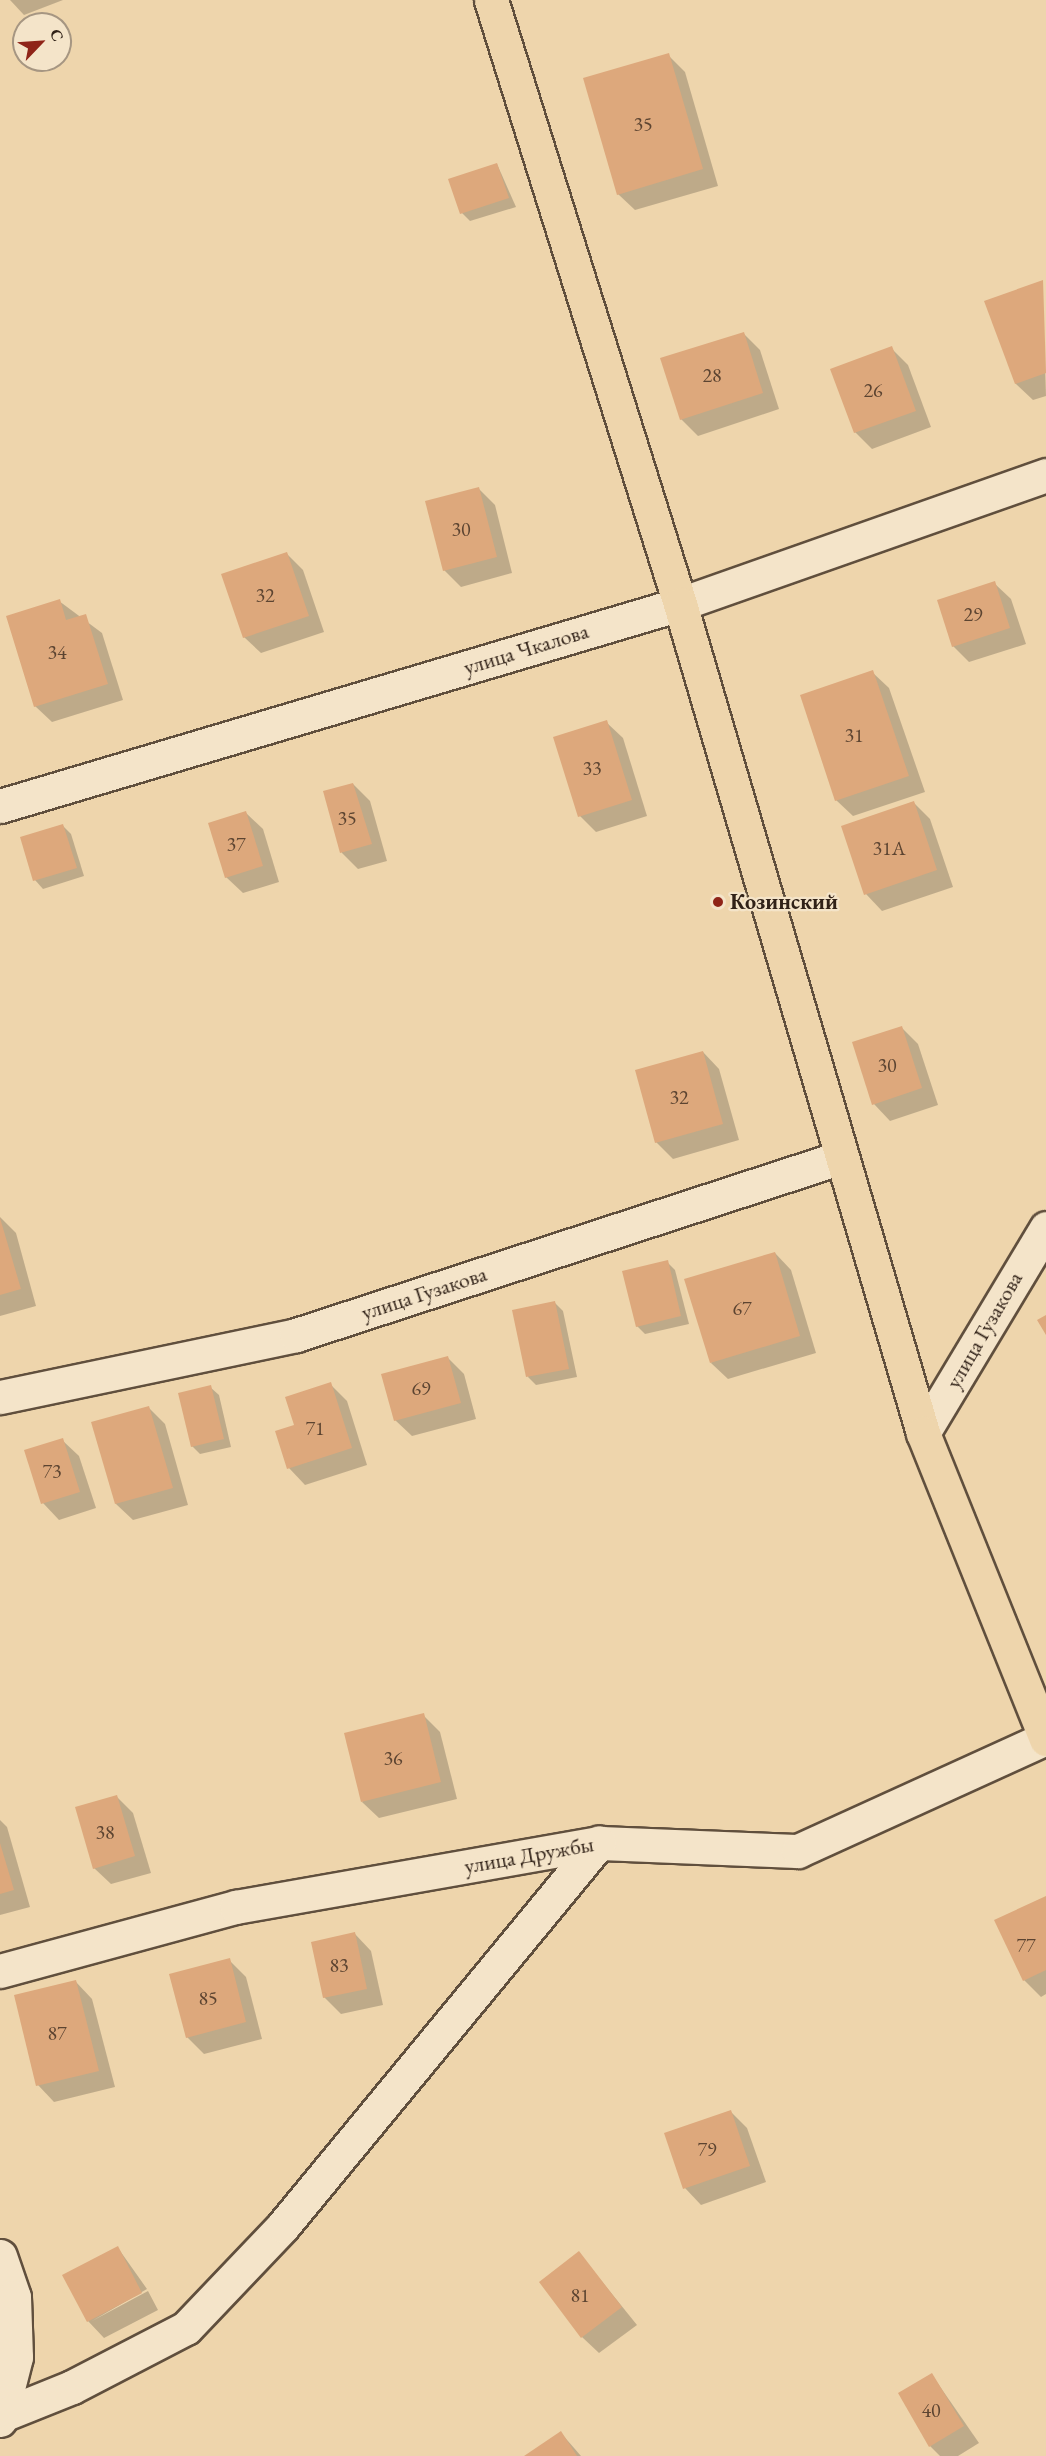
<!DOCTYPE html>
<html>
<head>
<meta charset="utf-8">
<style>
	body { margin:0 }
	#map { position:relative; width:1046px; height:2456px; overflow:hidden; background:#eed5ac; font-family:"EB Garamond",serif }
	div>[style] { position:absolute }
	.shadow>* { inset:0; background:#0003 }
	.building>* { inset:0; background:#dda87c }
	.roads { filter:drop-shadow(2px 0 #604f3d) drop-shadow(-2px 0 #604f3d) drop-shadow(0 2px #604f3d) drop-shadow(0 -2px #604f3d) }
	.minor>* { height:33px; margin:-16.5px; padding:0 16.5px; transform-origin:16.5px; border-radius:16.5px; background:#f4e4c9 }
	.major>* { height:33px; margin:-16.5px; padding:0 16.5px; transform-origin:16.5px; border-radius:16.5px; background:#eed5ac }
	.dots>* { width:16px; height:16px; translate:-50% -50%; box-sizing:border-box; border:3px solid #f4e4c9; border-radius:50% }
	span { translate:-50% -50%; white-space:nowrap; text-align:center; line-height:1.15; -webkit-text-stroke:4.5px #f4e4c9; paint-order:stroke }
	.number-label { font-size:20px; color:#5c4431 }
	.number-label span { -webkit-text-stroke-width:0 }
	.street-label { font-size:22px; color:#312218 }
	.poi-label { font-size:22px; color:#312218; font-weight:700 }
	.left { translate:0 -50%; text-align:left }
	.north { position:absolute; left:12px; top:12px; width:60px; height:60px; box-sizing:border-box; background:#f4e4c9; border:2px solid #a69682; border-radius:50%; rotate:65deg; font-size:16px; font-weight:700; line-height:24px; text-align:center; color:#312218 }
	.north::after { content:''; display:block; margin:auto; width:21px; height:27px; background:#8f2418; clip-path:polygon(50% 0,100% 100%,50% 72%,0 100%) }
</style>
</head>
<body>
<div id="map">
	<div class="shadow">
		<div style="clip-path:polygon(10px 0,63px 0,24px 15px)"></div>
		<div style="clip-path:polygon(668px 55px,685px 72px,718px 186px,635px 210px,618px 194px)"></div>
		<div style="clip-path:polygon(497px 164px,516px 207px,470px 221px,462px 213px)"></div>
		<div style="clip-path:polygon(1042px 282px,1046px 396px,1033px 400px,1016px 384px,986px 302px)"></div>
		<div style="clip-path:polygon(743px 333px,760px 350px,779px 409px,698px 436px,681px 419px)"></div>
		<div style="clip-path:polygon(891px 348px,908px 365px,931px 427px,872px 449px,855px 432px)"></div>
		<div style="clip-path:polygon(478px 488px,495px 505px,512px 573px,461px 587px,444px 570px)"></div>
		<div style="clip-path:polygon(286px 553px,303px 570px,324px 632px,261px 653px,244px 637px)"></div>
		<div style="clip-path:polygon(994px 583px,1011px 599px,1026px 644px,969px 662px,953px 646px)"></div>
		<div style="clip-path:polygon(59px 601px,102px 633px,123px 700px,52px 722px,35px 706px)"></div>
		<div style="clip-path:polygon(872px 672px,889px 688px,925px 792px,853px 816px,836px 800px)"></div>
		<div style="clip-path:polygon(606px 722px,623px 738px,647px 816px,596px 832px,580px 816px)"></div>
		<div style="clip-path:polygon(353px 784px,370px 801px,387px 861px,358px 869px,342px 853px,325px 793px)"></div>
		<div style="clip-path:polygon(913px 802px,930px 819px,953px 887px,882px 911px,866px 894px,843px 827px)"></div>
		<div style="clip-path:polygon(246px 813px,263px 829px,279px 882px,243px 893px,226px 877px)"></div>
		<div style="clip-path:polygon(63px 826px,71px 834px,84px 876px,43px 889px,35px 880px)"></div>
		<div style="clip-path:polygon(901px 1027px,918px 1044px,938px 1105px,890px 1121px,874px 1104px)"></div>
		<div style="clip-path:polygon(703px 1052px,719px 1069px,739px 1140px,673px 1159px,656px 1142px)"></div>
		<div style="clip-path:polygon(0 1217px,16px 1233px,36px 1306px,0 1316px)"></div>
		<div style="clip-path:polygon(775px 1253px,791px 1270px,816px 1353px,728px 1379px,711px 1363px)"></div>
		<div style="clip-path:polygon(667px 1262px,675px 1270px,689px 1324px,645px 1334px,637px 1326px)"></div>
		<div style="clip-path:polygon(555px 1303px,563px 1311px,577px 1377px,536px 1385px,528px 1377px)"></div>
		<div style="clip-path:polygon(448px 1358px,464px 1374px,476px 1419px,412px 1436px,395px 1420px)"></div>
		<div style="clip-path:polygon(330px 1384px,347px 1401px,367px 1465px,305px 1485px,289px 1468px)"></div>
		<div style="clip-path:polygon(210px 1387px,219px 1395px,231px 1447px,200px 1454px,192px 1446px)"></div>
		<div style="clip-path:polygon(149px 1408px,165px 1424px,188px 1505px,133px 1520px,116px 1504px,93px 1423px)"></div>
		<div style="clip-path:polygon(62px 1440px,79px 1456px,96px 1508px,59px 1520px,43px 1503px)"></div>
		<div style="clip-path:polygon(423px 1715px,440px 1732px,457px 1799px,379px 1818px,362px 1802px)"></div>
		<div style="clip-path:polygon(116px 1796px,133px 1813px,151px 1873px,111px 1884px,94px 1868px)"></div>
		<div style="clip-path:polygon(0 1820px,7px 1827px,30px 1907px,0 1915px)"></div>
		<div style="clip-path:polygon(1046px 1898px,1046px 1994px,1041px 1997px,1024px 1980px)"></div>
		<div style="clip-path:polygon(355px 1934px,371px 1951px,383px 2005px,341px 2014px,324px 1997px)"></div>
		<div style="clip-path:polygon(229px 1960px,246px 1977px,262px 2039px,204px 2054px,187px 2037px)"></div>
		<div style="clip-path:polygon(76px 1982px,92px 1999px,115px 2087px,54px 2102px,38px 2085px)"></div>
		<div style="clip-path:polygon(731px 2112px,747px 2128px,766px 2182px,701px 2205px,685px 2188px)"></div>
		<div style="clip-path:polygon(118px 2248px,147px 2289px,92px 2321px,148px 2291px,158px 2310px,104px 2338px,88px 2321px)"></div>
		<div style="clip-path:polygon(579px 2253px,637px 2325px,599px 2353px,582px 2337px)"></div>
		<div style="clip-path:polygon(932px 2375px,979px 2443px,958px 2456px,940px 2456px,930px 2446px)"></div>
		<div style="clip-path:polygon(561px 2433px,581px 2456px,527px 2456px)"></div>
	</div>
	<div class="building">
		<div style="clip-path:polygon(669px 53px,703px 169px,617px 195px,583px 78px)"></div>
		<div style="clip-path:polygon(497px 163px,509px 198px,460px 214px,448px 179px)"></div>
		<div style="clip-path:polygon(1043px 280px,1046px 373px,1015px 384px,984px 301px)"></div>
		<div style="clip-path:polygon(744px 332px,763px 393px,680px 420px,660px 358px)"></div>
		<div style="clip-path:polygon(892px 346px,916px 411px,854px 433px,830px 369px)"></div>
		<div style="clip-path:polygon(479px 487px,497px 557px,443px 571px,425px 501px)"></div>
		<div style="clip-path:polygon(287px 552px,309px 616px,243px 638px,221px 574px)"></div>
		<div style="clip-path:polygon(995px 581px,1010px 628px,952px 647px,937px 600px)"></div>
		<div style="clip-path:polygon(60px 599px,66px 620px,86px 614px,108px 684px,34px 707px,6px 616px)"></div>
		<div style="clip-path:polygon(873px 670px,909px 776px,835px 801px,800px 695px)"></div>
		<div style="clip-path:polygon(607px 720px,632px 800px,578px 817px,553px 737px)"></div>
		<div style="clip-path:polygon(353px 783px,372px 844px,340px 853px,323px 791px)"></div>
		<div style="clip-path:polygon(914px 801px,937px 870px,864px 895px,841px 826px)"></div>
		<div style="clip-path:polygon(246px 811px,263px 866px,225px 878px,208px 823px)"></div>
		<div style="clip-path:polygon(63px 824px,77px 868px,33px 881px,20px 837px)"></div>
		<div style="clip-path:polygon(902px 1026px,922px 1088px,872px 1105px,852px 1042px)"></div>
		<div style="clip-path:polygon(703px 1051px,723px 1124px,655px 1143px,635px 1070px)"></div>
		<div style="clip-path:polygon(0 1218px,21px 1289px,0 1295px)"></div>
		<div style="clip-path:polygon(775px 1252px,800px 1336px,710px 1363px,684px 1279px)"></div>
		<div style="clip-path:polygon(668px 1260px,681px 1316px,636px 1327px,622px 1271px)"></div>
		<div style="clip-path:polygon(555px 1301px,569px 1369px,526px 1377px,512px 1310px)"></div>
		<div style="clip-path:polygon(1046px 1315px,1046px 1335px,1037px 1320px)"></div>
		<div style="clip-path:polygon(448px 1356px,461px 1403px,394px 1421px,381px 1374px)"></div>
		<div style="clip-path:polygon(331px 1382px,352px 1448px,287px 1469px,275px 1431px,294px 1425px,285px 1397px)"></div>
		<div style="clip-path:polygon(211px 1385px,224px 1439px,191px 1447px,178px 1393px)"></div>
		<div style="clip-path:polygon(149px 1406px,173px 1488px,115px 1504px,91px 1422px)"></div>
		<div style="clip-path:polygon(63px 1438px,80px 1492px,41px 1504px,24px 1450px)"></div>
		<div style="clip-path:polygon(424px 1713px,441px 1782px,361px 1802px,344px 1733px)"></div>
		<div style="clip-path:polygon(117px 1795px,135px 1856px,93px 1869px,75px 1807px)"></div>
		<div style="clip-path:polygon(0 1843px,14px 1890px,0 1894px)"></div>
		<div style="clip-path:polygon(1046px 1896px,1046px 1970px,1023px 1981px,994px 1920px)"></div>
		<div style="clip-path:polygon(355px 1932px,367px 1989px,323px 1998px,311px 1942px)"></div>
		<div style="clip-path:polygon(230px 1958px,246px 2022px,186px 2038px,169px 1974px)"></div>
		<div style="clip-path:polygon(76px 1980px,99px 2071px,36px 2086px,14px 1995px)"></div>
		<div style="clip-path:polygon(731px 2110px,750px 2166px,683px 2189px,664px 2133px)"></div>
		<div style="clip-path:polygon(118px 2246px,142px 2293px,87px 2322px,62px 2275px)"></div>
		<div style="clip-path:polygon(579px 2251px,622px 2307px,581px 2338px,539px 2282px)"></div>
		<div style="clip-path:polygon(932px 2373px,964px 2426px,929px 2447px,898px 2393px)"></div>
		<div style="clip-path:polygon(561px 2431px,577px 2456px,524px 2456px)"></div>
	</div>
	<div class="roads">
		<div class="minor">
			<div style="left:0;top:806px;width:709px;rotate:-16.54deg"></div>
			<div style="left:680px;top:604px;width:388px;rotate:-19.4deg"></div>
			<div style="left:0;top:1397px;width:302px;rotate:-11.8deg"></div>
			<div style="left:296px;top:1335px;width:571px;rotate:-18.05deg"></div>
			<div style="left:923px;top:1433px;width:239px;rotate:-59deg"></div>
			<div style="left:0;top:1971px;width:245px;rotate:-15.2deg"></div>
			<div style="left:236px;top:1907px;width:369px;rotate:-10deg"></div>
			<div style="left:599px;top:1843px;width:199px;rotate:2.3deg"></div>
			<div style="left:798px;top:1851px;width:273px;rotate:-24.5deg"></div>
			<div style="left:0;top:2256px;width:43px;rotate:71.1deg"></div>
			<div style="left:14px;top:2297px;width:60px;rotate:88.1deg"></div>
			<div style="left:16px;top:2357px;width:65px;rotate:104.3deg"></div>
			<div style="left:5px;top:2414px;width:72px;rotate:-21.9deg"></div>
			<div style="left:72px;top:2387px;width:128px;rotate:-27.4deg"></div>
			<div style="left:186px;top:2328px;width:141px;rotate:-46.4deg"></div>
			<div style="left:283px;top:2226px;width:497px;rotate:-50.5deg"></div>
		</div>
		<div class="major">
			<div style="left:491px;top:0;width:633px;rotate:72.62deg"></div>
			<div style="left:680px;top:604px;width:864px;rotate:73.66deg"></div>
			<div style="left:923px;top:1433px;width:330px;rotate:68.1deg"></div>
		</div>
	</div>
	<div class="dots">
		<div style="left:718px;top:902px;background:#8f2418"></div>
	</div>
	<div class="number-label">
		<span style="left:643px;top:124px">35</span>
		<span style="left:712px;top:375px">28</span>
		<span style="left:873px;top:390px">26</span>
		<span style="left:461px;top:529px">30</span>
		<span style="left:265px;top:595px">32</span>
		<span style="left:973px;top:614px">29</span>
		<span style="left:57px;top:652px">34</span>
		<span style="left:854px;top:735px">31</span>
		<span style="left:592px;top:768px">33</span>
		<span style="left:347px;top:818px">35</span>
		<span style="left:236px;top:844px">37</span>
		<span style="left:889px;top:848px">31А</span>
		<span style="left:887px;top:1065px">30</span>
		<span style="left:679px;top:1097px">32</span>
		<span style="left:742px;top:1308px">67</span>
		<span style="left:421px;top:1388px">69</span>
		<span style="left:315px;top:1428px">71</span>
		<span style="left:52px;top:1471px">73</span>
		<span style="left:393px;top:1758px">36</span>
		<span style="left:105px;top:1832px">38</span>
		<span style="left:1026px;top:1945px">77</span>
		<span style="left:339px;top:1965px">83</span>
		<span style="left:208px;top:1998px">85</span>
		<span style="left:57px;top:2033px">87</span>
		<span style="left:707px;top:2149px">79</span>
		<span style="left:580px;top:2295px">81</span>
		<span style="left:931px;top:2410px">40</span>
	</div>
	<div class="street-label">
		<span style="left:526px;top:649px;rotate:-17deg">улица Чкалова</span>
		<span style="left:424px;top:1293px;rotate:-18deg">улица Гузакова</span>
		<span style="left:984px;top:1330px;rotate:-60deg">улица Гузакова</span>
		<span style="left:529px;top:1855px;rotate:-10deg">улица Дружбы</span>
	</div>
	<div class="poi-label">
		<span class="left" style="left:730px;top:902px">Козинский</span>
	</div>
	<div class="north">С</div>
</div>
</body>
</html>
